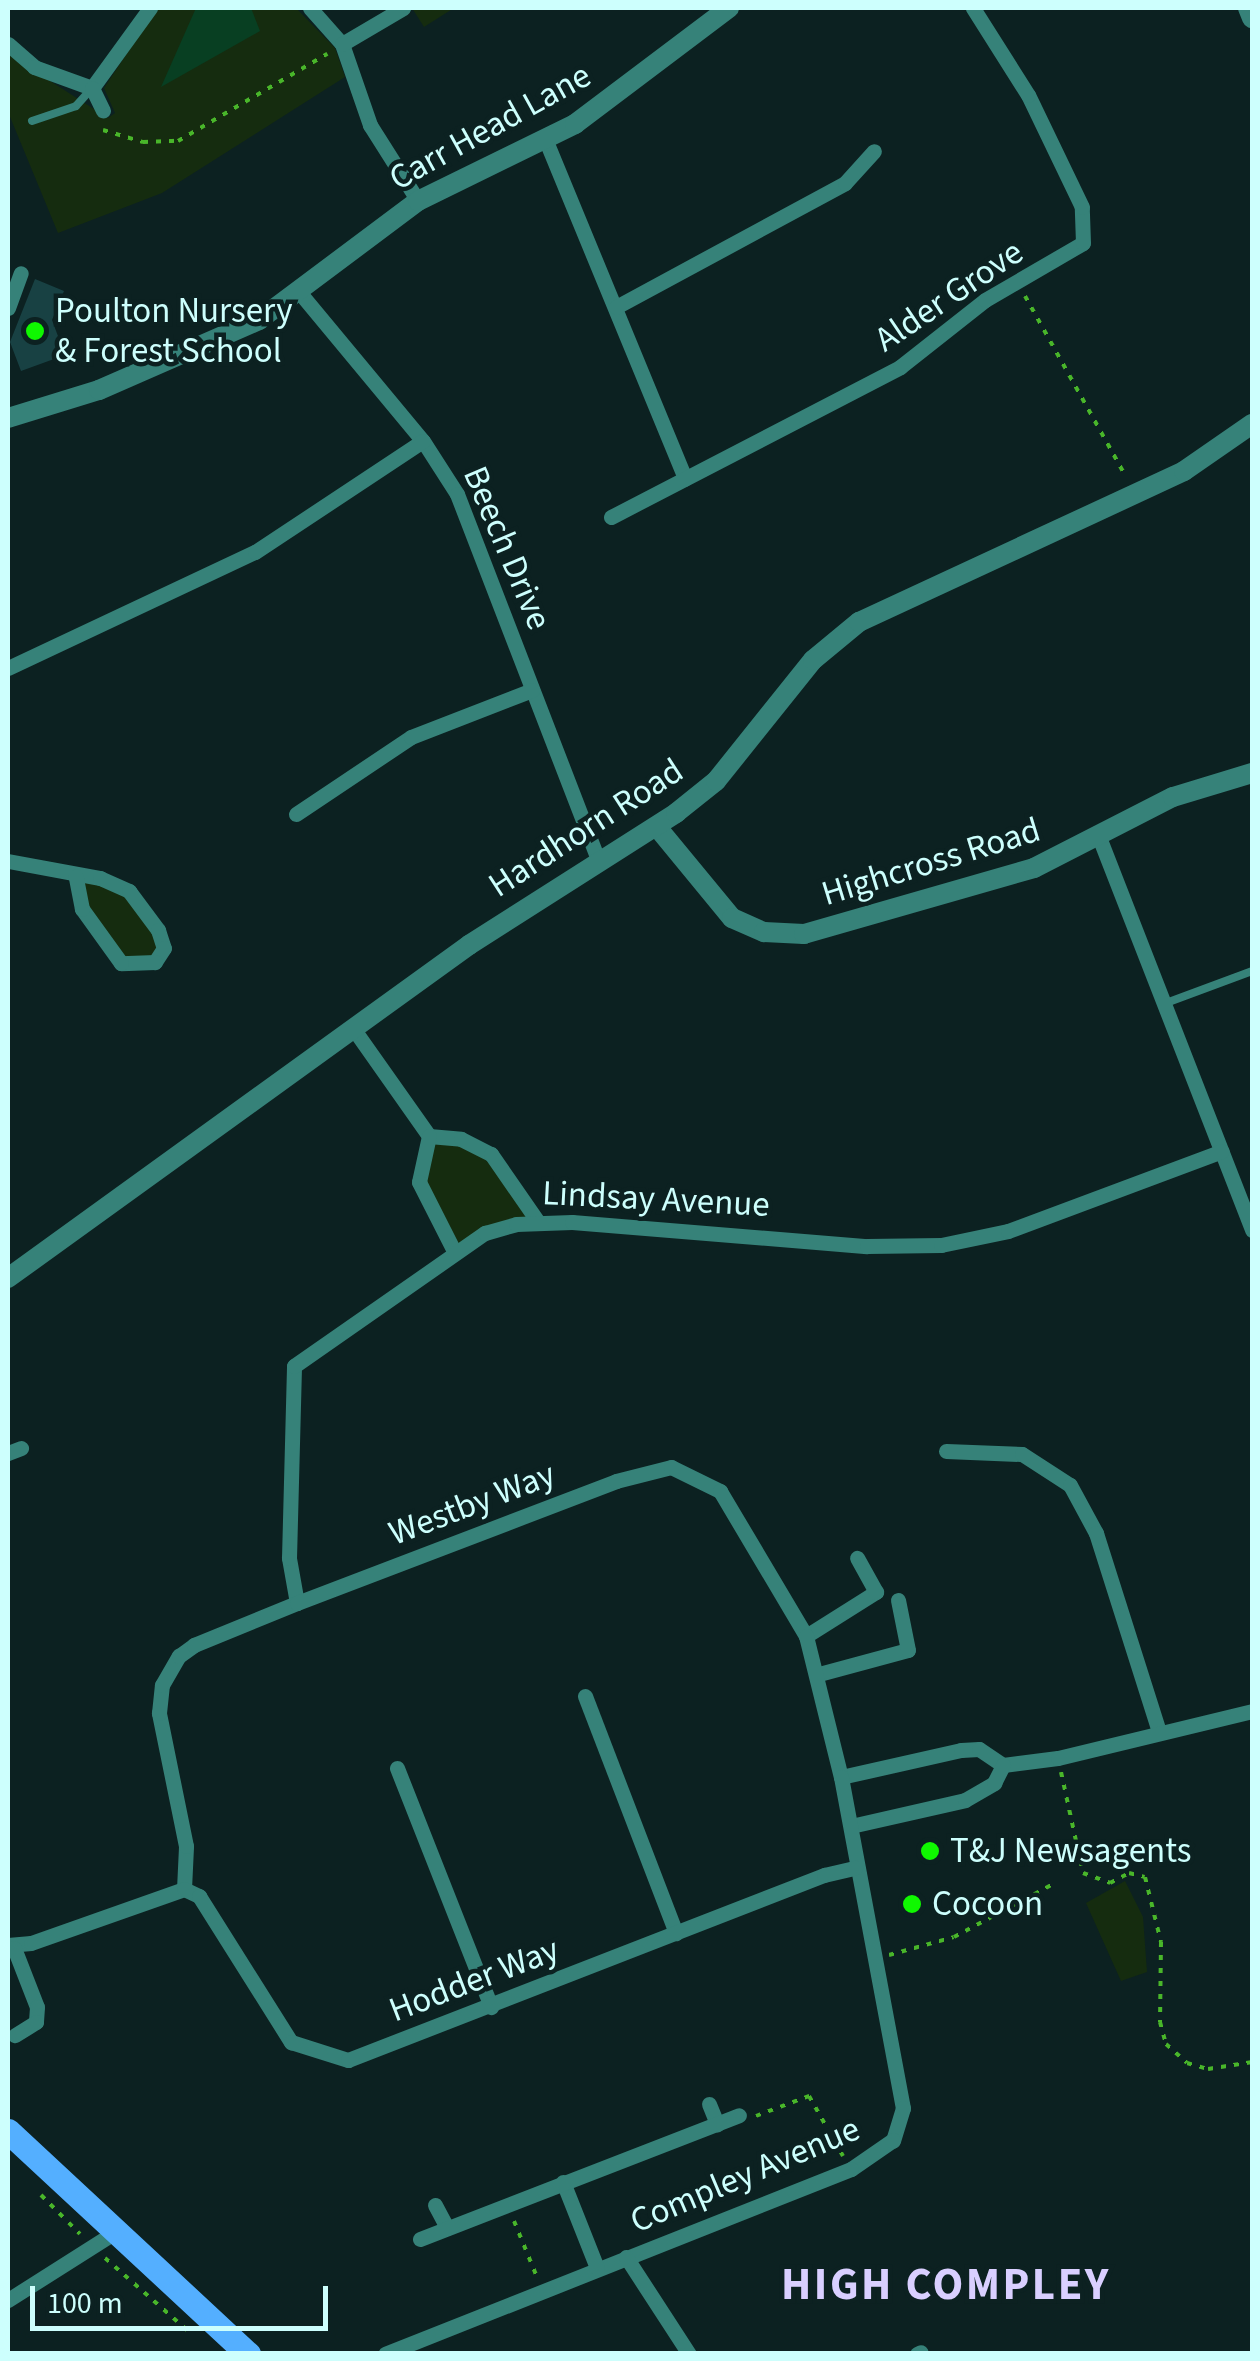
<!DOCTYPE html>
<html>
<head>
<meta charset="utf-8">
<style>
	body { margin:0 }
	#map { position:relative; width:1260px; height:2361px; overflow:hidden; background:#0c2121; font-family:"Source Sans 3",sans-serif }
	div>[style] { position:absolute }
	.green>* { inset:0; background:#152c0f }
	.water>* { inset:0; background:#083f22 }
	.building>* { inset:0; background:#184143 }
	.path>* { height:4px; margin-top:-2px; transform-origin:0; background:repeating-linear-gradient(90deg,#49b62a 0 5px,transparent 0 13px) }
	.service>* { height:8px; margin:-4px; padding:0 4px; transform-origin:4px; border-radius:4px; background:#368279 }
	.minor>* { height:15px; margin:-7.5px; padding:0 7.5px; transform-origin:7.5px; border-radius:7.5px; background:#368279 }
	.tertiary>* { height:20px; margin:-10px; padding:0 10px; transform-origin:10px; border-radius:10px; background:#368279 }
	.primary>* { height:25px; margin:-12.5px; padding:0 12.5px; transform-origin:12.5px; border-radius:12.5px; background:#54afff }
	.dots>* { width:28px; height:28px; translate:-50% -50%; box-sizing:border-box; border:5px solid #0c2121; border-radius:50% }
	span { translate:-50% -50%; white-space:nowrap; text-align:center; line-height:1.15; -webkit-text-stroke:9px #0c2121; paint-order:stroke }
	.street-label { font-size:35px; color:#cdfffd }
	.poi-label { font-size:35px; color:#cdfffd }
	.left { translate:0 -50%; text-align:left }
	.district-label { font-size:45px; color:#d9cfff; font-weight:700; letter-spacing:2.5px }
	.frame { position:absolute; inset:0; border:10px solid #cdfffd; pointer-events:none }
	.scale { position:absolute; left:30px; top:2286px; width:298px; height:45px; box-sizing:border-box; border:5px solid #cdfffd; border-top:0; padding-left:12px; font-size:30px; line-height:35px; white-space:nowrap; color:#cdfffd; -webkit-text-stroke:8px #0c2121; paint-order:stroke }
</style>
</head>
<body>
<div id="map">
	<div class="green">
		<div style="clip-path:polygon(157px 8px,296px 8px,335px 48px,345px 77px,162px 193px,58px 233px,8px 112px,8px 54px,108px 118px,115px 113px,104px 88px)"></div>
		<div style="clip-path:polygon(412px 8px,454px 8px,424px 27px)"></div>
		<div style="clip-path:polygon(76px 877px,125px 892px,164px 948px,140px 967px,99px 937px)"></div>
		<div style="clip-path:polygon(429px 1136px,472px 1143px,538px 1222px,453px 1249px,423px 1195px)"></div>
		<div style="clip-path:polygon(1125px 1881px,1143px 1917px,1147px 1972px,1121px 1981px,1086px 1903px)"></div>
	</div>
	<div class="water">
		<div style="clip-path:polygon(196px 8px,251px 8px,260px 31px,161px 87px)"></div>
	</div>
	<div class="building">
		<div style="clip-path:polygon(35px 279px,64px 291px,52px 320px,65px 355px,21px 371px,10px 342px)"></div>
	</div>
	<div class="path">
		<div style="left:103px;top:130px;width:42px;rotate:16.7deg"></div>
		<div style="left:143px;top:142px;width:35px;rotate:-2deg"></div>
		<div style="left:178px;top:141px;width:173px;rotate:-30.3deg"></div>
		<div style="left:1025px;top:296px;width:205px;rotate:60.8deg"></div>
		<div style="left:1061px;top:1772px;width:103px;rotate:77.7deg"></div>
		<div style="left:1083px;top:1873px;width:29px;rotate:20deg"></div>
		<div style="left:1110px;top:1883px;width:21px;rotate:-28deg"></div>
		<div style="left:1129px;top:1873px;width:16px;rotate:14deg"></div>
		<div style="left:1145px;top:1877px;width:67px;rotate:76.2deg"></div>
		<div style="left:1161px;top:1942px;width:80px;rotate:90.7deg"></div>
		<div style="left:1160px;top:2022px;width:23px;rotate:75deg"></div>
		<div style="left:1166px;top:2044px;width:28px;rotate:42deg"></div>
		<div style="left:1187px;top:2063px;width:22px;rotate:16deg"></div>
		<div style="left:1208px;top:2069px;width:45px;rotate:-9deg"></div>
		<div style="left:889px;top:1955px;width:67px;rotate:-15.5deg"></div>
		<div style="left:954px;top:1937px;width:115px;rotate:-28.1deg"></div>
		<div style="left:756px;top:2116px;width:57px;rotate:-20.7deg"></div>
		<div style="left:809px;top:2096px;width:69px;rotate:60.5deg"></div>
		<div style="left:41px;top:2195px;width:55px;rotate:45deg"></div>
		<div style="left:514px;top:2221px;width:61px;rotate:67.7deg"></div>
		<div style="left:105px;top:2258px;width:111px;rotate:41.3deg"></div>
	</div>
	<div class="service">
		<div style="left:32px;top:121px;width:46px;rotate:-18.8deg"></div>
		<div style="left:76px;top:106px;width:24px;rotate:-48deg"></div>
		<div style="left:1166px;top:1003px;width:92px;rotate:-20.4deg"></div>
	</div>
	<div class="minor">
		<div style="left:310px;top:8px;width:48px;rotate:48.4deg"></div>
		<div style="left:342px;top:44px;width:86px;rotate:70.9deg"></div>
		<div style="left:370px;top:125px;width:90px;rotate:57.7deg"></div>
		<div style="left:8px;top:44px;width:35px;rotate:41deg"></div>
		<div style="left:34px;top:67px;width:62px;rotate:19.9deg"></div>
		<div style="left:92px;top:88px;width:99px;rotate:-54.1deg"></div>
		<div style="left:342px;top:44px;width:71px;rotate:-30.5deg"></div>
		<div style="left:92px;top:88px;width:25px;rotate:64deg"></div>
		<div style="left:546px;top:141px;width:365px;rotate:67.6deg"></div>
		<div style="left:300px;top:293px;width:192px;rotate:50.3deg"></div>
		<div style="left:423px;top:441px;width:63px;rotate:57.3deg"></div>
		<div style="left:457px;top:494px;width:394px;rotate:68.9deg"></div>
		<div style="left:616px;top:307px;width:260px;rotate:-28.4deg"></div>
		<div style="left:845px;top:183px;width:43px;rotate:-47.8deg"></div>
		<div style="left:8px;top:308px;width:37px;rotate:-70deg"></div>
		<div style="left:611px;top:517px;width:326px;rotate:-27.4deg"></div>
		<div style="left:900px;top:367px;width:108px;rotate:-38.2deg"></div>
		<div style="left:985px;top:300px;width:113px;rotate:-30.2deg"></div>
		<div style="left:1083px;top:243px;width:36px;rotate:-92deg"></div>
		<div style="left:1082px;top:207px;width:124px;rotate:-115.7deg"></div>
		<div style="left:1028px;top:95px;width:103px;rotate:-122.3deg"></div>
		<div style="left:8px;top:668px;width:273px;rotate:-25.2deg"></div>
		<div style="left:255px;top:552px;width:201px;rotate:-33.5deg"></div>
		<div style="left:296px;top:814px;width:138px;rotate:-33.8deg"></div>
		<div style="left:411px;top:737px;width:130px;rotate:-21.2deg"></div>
		<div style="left:1099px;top:837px;width:422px;rotate:68.7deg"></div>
		<div style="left:8px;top:861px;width:94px;rotate:10.5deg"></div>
		<div style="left:100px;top:878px;width:32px;rotate:24deg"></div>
		<div style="left:129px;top:891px;width:49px;rotate:53.4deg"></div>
		<div style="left:158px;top:930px;width:19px;rotate:72deg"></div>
		<div style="left:164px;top:948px;width:17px;rotate:123deg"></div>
		<div style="left:155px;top:962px;width:34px;rotate:178deg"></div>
		<div style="left:121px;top:963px;width:67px;rotate:-125.8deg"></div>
		<div style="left:82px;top:909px;width:33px;rotate:-101deg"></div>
		<div style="left:355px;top:1031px;width:128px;rotate:54.8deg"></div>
		<div style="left:429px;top:1136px;width:32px;rotate:5deg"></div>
		<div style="left:461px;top:1139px;width:34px;rotate:27deg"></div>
		<div style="left:491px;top:1154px;width:83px;rotate:55.3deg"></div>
		<div style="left:429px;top:1136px;width:47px;rotate:102.3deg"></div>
		<div style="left:419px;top:1182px;width:75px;rotate:63.1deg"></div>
		<div style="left:946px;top:1451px;width:76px;rotate:2.3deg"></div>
		<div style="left:1022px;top:1454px;width:57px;rotate:32.9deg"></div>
		<div style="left:1070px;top:1485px;width:55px;rotate:61.6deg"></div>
		<div style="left:1096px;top:1533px;width:209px;rotate:72.4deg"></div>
		<div style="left:8px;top:1453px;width:14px;rotate:-21deg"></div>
		<div style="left:297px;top:1603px;width:46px;rotate:-100.1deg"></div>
		<div style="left:289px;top:1558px;width:192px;rotate:-88.5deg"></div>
		<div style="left:294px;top:1366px;width:233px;rotate:-34.9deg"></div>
		<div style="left:485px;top:1233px;width:32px;rotate:-16deg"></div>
		<div style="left:516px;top:1224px;width:56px;rotate:-2deg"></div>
		<div style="left:572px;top:1222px;width:296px;rotate:4.7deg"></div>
		<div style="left:867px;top:1246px;width:74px;rotate:-0.8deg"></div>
		<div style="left:941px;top:1245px;width:68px;rotate:-11.8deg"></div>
		<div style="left:1008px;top:1231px;width:228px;rotate:-20.5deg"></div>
		<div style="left:806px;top:1636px;width:83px;rotate:-32.2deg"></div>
		<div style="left:876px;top:1592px;width:39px;rotate:-119deg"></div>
		<div style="left:819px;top:1674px;width:92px;rotate:-15.1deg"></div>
		<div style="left:908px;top:1650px;width:51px;rotate:-101.3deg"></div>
		<div style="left:585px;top:1696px;width:254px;rotate:69deg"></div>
		<div style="left:397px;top:1768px;width:257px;rotate:68.5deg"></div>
		<div style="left:841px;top:1777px;width:123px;rotate:-12.7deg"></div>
		<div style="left:961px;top:1750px;width:18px;rotate:-3deg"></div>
		<div style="left:979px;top:1749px;width:29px;rotate:34deg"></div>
		<div style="left:1003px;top:1765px;width:55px;rotate:-7.3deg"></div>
		<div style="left:1058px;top:1758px;width:200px;rotate:-13.6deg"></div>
		<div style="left:851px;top:1826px;width:117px;rotate:-12.8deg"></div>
		<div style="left:965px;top:1800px;width:34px;rotate:-30deg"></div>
		<div style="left:994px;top:1783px;width:20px;rotate:-63deg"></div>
		<div style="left:184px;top:1889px;width:43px;rotate:-87.3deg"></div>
		<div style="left:186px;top:1846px;width:136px;rotate:-101.5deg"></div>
		<div style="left:159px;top:1713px;width:28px;rotate:-84deg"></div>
		<div style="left:162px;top:1685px;width:34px;rotate:-60deg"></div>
		<div style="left:179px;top:1656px;width:19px;rotate:-36deg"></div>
		<div style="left:194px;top:1645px;width:111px;rotate:-22.2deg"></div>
		<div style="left:297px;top:1603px;width:342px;rotate:-20.9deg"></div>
		<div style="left:616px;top:1481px;width:57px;rotate:-14.3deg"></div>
		<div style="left:671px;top:1467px;width:55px;rotate:26.1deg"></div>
		<div style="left:720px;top:1491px;width:169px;rotate:59.3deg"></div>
		<div style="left:806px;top:1636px;width:145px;rotate:76.1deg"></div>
		<div style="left:841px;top:1777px;width:337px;rotate:79.4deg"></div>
		<div style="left:903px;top:2108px;width:34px;rotate:107deg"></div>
		<div style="left:893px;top:2140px;width:51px;rotate:145.4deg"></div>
		<div style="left:851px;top:2169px;width:501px;rotate:158.35deg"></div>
		<div style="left:8px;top:1945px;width:23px;rotate:-5deg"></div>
		<div style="left:31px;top:1943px;width:162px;rotate:-19.4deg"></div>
		<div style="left:184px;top:1889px;width:17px;rotate:25deg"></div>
		<div style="left:199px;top:1896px;width:173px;rotate:57.8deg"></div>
		<div style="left:291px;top:2042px;width:60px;rotate:17.5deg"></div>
		<div style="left:348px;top:2060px;width:511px;rotate:-21.24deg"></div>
		<div style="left:824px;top:1875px;width:32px;rotate:-13deg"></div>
		<div style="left:14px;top:1948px;width:63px;rotate:68.7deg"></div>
		<div style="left:37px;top:2007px;width:15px;rotate:94deg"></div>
		<div style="left:36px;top:2022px;width:25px;rotate:148deg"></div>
		<div style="left:709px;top:2104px;width:22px;rotate:68deg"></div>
		<div style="left:563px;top:2182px;width:92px;rotate:68.4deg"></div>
		<div style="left:435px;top:2205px;width:26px;rotate:62deg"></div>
		<div style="left:420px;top:2239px;width:342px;rotate:-21.2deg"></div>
		<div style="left:626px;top:2257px;width:116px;rotate:57deg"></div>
		<div style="left:8px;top:2300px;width:123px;rotate:-32.4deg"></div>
		<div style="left:917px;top:2354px;width:4px;rotate:-27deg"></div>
	</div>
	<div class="tertiary">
		<div style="left:1248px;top:8px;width:11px;rotate:68deg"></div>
		<div style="left:8px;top:418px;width:95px;rotate:-17.1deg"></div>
		<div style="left:99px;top:390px;width:175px;rotate:-23.6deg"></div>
		<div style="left:259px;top:320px;width:199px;rotate:-36.8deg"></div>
		<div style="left:418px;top:201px;width:175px;rotate:-26.1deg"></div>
		<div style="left:575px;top:124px;width:193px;rotate:-37deg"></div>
		<div style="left:657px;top:827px;width:118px;rotate:50.5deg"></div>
		<div style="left:732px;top:918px;width:35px;rotate:24deg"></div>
		<div style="left:764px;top:932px;width:40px;rotate:2.9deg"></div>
		<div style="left:804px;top:934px;width:239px;rotate:-16deg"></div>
		<div style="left:1034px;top:868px;width:156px;rotate:-27.1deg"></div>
		<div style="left:1173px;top:797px;width:83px;rotate:-16.9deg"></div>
		<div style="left:8px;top:1278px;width:569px;rotate:-35.84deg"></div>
		<div style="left:469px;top:945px;width:246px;rotate:-32.5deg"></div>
		<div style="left:676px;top:813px;width:51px;rotate:-38.7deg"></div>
		<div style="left:716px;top:781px;width:155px;rotate:-51.3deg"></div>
		<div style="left:813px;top:660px;width:60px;rotate:-39.6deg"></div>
		<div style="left:859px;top:622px;width:358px;rotate:-24.9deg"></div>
		<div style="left:1184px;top:471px;width:83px;rotate:-34.7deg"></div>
	</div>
	<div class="primary">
		<div style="left:8px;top:2131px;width:328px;rotate:42.9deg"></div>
	</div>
	<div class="dots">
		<div style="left:35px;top:331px;background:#0ff800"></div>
		<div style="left:930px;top:1851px;background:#0ff800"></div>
		<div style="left:912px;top:1904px;background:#0ff800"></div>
	</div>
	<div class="street-label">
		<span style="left:490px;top:127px;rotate:-29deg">Carr Head Lane</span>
		<span style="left:949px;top:296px;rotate:-34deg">Alder Grove</span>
		<span style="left:507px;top:548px;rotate:67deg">Beech Drive</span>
		<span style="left:586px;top:828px;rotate:-33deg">Hardhorn Road</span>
		<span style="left:931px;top:862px;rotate:-17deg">Highcross Road</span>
		<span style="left:656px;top:1199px;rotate:3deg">Lindsay Avenue</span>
		<span style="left:472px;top:1504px;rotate:-21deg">Westby Way</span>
		<span style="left:474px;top:1980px;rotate:-21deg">Hodder Way</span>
		<span style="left:745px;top:2175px;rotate:-23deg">Compley Avenue</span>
	</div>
	<div class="poi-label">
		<span class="left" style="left:55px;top:331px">Poulton Nursery<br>&amp; Forest School</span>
		<span class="left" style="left:950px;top:1851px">T&amp;J Newsagents</span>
		<span class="left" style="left:932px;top:1904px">Cocoon</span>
	</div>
	<div class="district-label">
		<span style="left:946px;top:2286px">HIGH COMPLEY</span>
	</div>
	<div class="frame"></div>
	<div class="scale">100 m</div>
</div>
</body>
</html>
